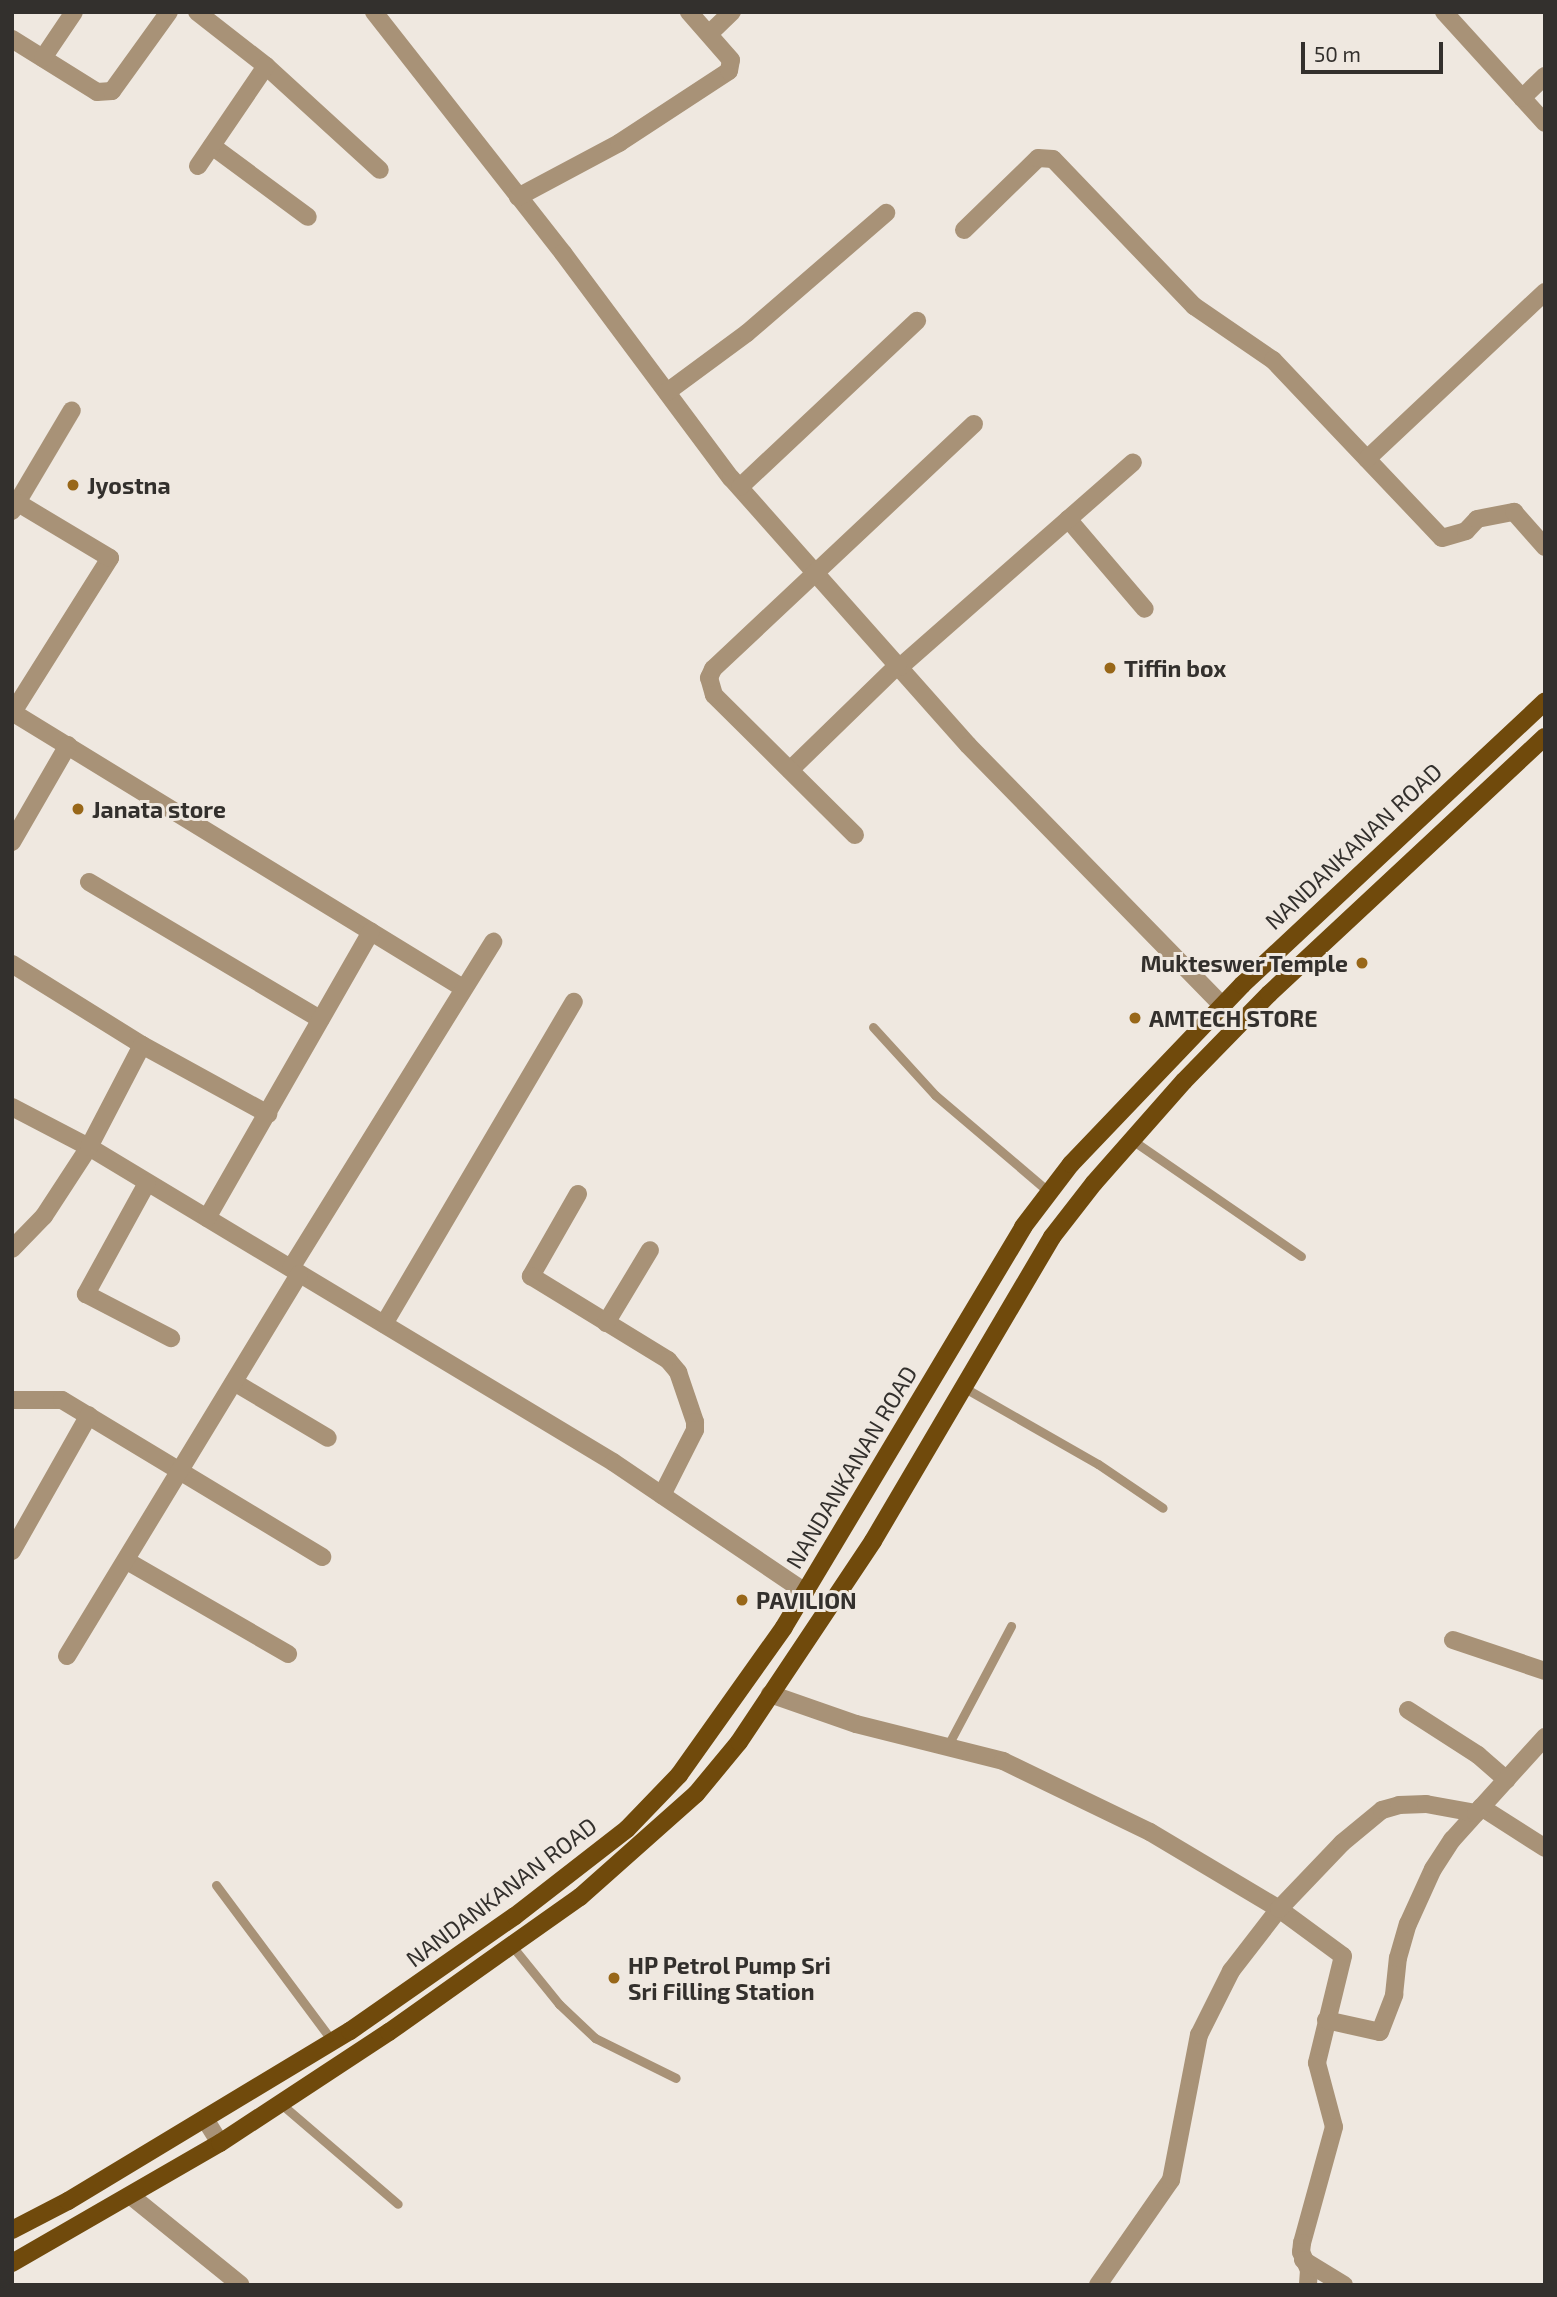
<!DOCTYPE html>
<html>
<head>
<meta charset="utf-8">
<style>
	body { margin:0 }
	#map { position:relative; width:1557px; height:2297px; overflow:hidden; background:#efe8e0; font-family:"Exo 2",sans-serif }
	div>[style] { position:absolute }
	.lane>* { height:9px; margin:-4.5px; padding:0 4.5px; transform-origin:4.5px; border-radius:4.5px; background:#a89277 }
	.street>* { height:18px; margin:-9px; padding:0 9px; transform-origin:9px; border-radius:9px; background:#a89277 }
	.primary>* { height:18px; margin:-9px; padding:0 9px; transform-origin:9px; border-radius:9px; background:#704a0c }
	.dots>* { width:19px; height:19px; translate:-50% -50%; box-sizing:border-box; border:4px solid #efe8e0; border-radius:50% }
	span { translate:-50% -50%; white-space:nowrap; text-align:center; line-height:1.15; -webkit-text-stroke:6px #efe8e0; paint-order:stroke }
	.poi-label { font-size:23px; color:#33302d; font-weight:700 }
	.left { translate:0 -50%; text-align:left }
	.right { translate:-100% -50%; text-align:right }
	.street-label { font-size:23px; color:#33302d }
	.frame { position:absolute; inset:0; border:14px solid #33302d; pointer-events:none }
	.scale { position:absolute; left:1301px; top:42px; width:142px; height:32px; box-sizing:border-box; border:4px solid #33302d; border-top:0; padding-left:9px; font-size:21px; line-height:24px; white-space:nowrap; color:#33302d; -webkit-text-stroke:5px #efe8e0; paint-order:stroke }
</style>
</head>
<body>
<div id="map">
	<div class="lane">
		<div style="left:873px;top:1027px;width:92px;rotate:47.6deg"></div>
		<div style="left:935px;top:1095px;width:150px;rotate:40.4deg"></div>
		<div style="left:1132px;top:1140px;width:205px;rotate:34.5deg"></div>
		<div style="left:963px;top:1387px;width:155px;rotate:29.7deg"></div>
		<div style="left:1098px;top:1464px;width:78px;rotate:34.1deg"></div>
		<div style="left:947px;top:1747px;width:137px;rotate:-62.1deg"></div>
		<div style="left:216px;top:1885px;width:196px;rotate:53.3deg"></div>
		<div style="left:512px;top:1946px;width:75px;rotate:51deg"></div>
		<div style="left:559px;top:2004px;width:50px;rotate:43.4deg"></div>
		<div style="left:595px;top:2038px;width:90px;rotate:26.3deg"></div>
		<div style="left:280px;top:2103px;width:155px;rotate:40.6deg"></div>
	</div>
	<div class="street">
		<div style="left:197px;top:12px;width:88px;rotate:38deg"></div>
		<div style="left:266px;top:66px;width:154px;rotate:42.4deg"></div>
		<div style="left:374px;top:12px;width:306px;rotate:51.9deg"></div>
		<div style="left:563px;top:253px;width:281px;rotate:53.3deg"></div>
		<div style="left:731px;top:478px;width:357px;rotate:48.4deg"></div>
		<div style="left:968px;top:745px;width:363px;rotate:45.7deg"></div>
		<div style="left:1444px;top:12px;width:150px;rotate:47.7deg"></div>
		<div style="left:709px;top:34px;width:32px;rotate:-44deg"></div>
		<div style="left:12px;top:39px;width:100px;rotate:31.9deg"></div>
		<div style="left:97px;top:92px;width:15px;rotate:-4deg"></div>
		<div style="left:112px;top:91px;width:97px;rotate:-54.2deg"></div>
		<div style="left:43px;top:58px;width:55px;rotate:-56deg"></div>
		<div style="left:1522px;top:98px;width:32px;rotate:-44deg"></div>
		<div style="left:212px;top:146px;width:119px;rotate:36.5deg"></div>
		<div style="left:198px;top:166px;width:121px;rotate:-55.8deg"></div>
		<div style="left:518px;top:197px;width:115px;rotate:-28.1deg"></div>
		<div style="left:619px;top:143px;width:131px;rotate:-33.2deg"></div>
		<div style="left:729px;top:71px;width:11px;rotate:-80deg"></div>
		<div style="left:731px;top:60px;width:64px;rotate:-131.2deg"></div>
		<div style="left:964px;top:230px;width:103px;rotate:-44.2deg"></div>
		<div style="left:1038px;top:158px;width:15px;rotate:4deg"></div>
		<div style="left:1053px;top:159px;width:204px;rotate:46.2deg"></div>
		<div style="left:1194px;top:306px;width:96px;rotate:34.4deg"></div>
		<div style="left:1273px;top:360px;width:245px;rotate:46.5deg"></div>
		<div style="left:1442px;top:538px;width:25px;rotate:-16deg"></div>
		<div style="left:1466px;top:531px;width:16px;rotate:-47deg"></div>
		<div style="left:1477px;top:519px;width:38px;rotate:-11deg"></div>
		<div style="left:1514px;top:512px;width:47px;rotate:48.5deg"></div>
		<div style="left:667px;top:392px;width:99px;rotate:-36.4deg"></div>
		<div style="left:747px;top:333px;width:184px;rotate:-40.8deg"></div>
		<div style="left:1367px;top:459px;width:244px;rotate:-43.2deg"></div>
		<div style="left:740px;top:487px;width:243px;rotate:-43.2deg"></div>
		<div style="left:12px;top:511px;width:117px;rotate:-59.3deg"></div>
		<div style="left:1068px;top:519px;width:118px;rotate:49.5deg"></div>
		<div style="left:900px;top:667px;width:310px;rotate:-41.3deg"></div>
		<div style="left:12px;top:712px;width:529px;rotate:31.47deg"></div>
		<div style="left:13px;top:712px;width:182px;rotate:-57.8deg"></div>
		<div style="left:110px;top:558px;width:107px;rotate:-149.1deg"></div>
		<div style="left:790px;top:770px;width:151px;rotate:-44.2deg"></div>
		<div style="left:855px;top:835px;width:199px;rotate:-135.2deg"></div>
		<div style="left:714px;top:695px;width:18px;rotate:-106deg"></div>
		<div style="left:709px;top:678px;width:10px;rotate:-66deg"></div>
		<div style="left:713px;top:669px;width:358px;rotate:-43.2deg"></div>
		<div style="left:12px;top:842px;width:112px;rotate:-60deg"></div>
		<div style="left:89px;top:882px;width:269px;rotate:30.7deg"></div>
		<div style="left:12px;top:964px;width:153px;rotate:31.9deg"></div>
		<div style="left:142px;top:1045px;width:144px;rotate:28.7deg"></div>
		<div style="left:12px;top:1107px;width:87px;rotate:27.5deg"></div>
		<div style="left:89px;top:1147px;width:611px;rotate:31.01deg"></div>
		<div style="left:613px;top:1462px;width:232px;rotate:34.1deg"></div>
		<div style="left:147px;top:1183px;width:127px;rotate:118.8deg"></div>
		<div style="left:86px;top:1294px;width:96px;rotate:27.4deg"></div>
		<div style="left:578px;top:1194px;width:95px;rotate:119.8deg"></div>
		<div style="left:531px;top:1276px;width:161px;rotate:31.5deg"></div>
		<div style="left:668px;top:1360px;width:16px;rotate:50deg"></div>
		<div style="left:678px;top:1372px;width:53px;rotate:71.2deg"></div>
		<div style="left:695px;top:1422px;width:8px;rotate:90deg"></div>
		<div style="left:695px;top:1430px;width:73px;rotate:116.9deg"></div>
		<div style="left:207px;top:1218px;width:330px;rotate:-60.2deg"></div>
		<div style="left:12px;top:1249px;width:46px;rotate:-45.9deg"></div>
		<div style="left:44px;top:1216px;width:82px;rotate:-56.9deg"></div>
		<div style="left:89px;top:1147px;width:115px;rotate:-62.5deg"></div>
		<div style="left:291px;top:1268px;width:384px;rotate:-58.2deg"></div>
		<div style="left:606px;top:1323px;width:85px;rotate:-58.9deg"></div>
		<div style="left:384px;top:1324px;width:374px;rotate:-59.5deg"></div>
		<div style="left:234px;top:1382px;width:109px;rotate:30.8deg"></div>
		<div style="left:12px;top:1400px;width:50px"></div>
		<div style="left:62px;top:1400px;width:304px;rotate:31.1deg"></div>
		<div style="left:12px;top:1551px;width:156px;rotate:-60.5deg"></div>
		<div style="left:127px;top:1561px;width:186px;rotate:30deg"></div>
		<div style="left:1453px;top:1640px;width:97px;rotate:18.6deg"></div>
		<div style="left:67px;top:1656px;width:447px;rotate:-58.7deg"></div>
		<div style="left:770px;top:1694px;width:91px;rotate:19.2deg"></div>
		<div style="left:856px;top:1724px;width:152px;rotate:14.1deg"></div>
		<div style="left:1003px;top:1761px;width:163px;rotate:25.8deg"></div>
		<div style="left:1150px;top:1832px;width:150px;rotate:30.8deg"></div>
		<div style="left:1279px;top:1909px;width:79px;rotate:36.3deg"></div>
		<div style="left:1343px;top:1956px;width:110px;rotate:103.7deg"></div>
		<div style="left:1317px;top:2063px;width:66px;rotate:75.1deg"></div>
		<div style="left:1334px;top:2127px;width:120px;rotate:105.4deg"></div>
		<div style="left:1302px;top:2243px;width:9px;rotate:96deg"></div>
		<div style="left:1301px;top:2252px;width:20px;rotate:66deg"></div>
		<div style="left:1309px;top:2270px;width:15px;rotate:94deg"></div>
		<div style="left:1408px;top:1710px;width:83px;rotate:32.7deg"></div>
		<div style="left:1478px;top:1755px;width:38px;rotate:41deg"></div>
		<div style="left:1481px;top:1807px;width:76px;rotate:32.6deg"></div>
		<div style="left:1326px;top:2020px;width:55px;rotate:12.5deg"></div>
		<div style="left:1380px;top:2032px;width:40px;rotate:-69deg"></div>
		<div style="left:1394px;top:1995px;width:37px;rotate:-84deg"></div>
		<div style="left:1398px;top:1958px;width:35px;rotate:-74deg"></div>
		<div style="left:1408px;top:1924px;width:60px;rotate:-65.6deg"></div>
		<div style="left:1433px;top:1869px;width:35px;rotate:-57deg"></div>
		<div style="left:1452px;top:1840px;width:36px;rotate:-48deg"></div>
		<div style="left:205px;top:2119px;width:28px;rotate:58deg"></div>
		<div style="left:131px;top:2196px;width:141px;rotate:39deg"></div>
		<div style="left:1303px;top:2260px;width:48px;rotate:31.4deg"></div>
		<div style="left:1098px;top:2285px;width:128px;rotate:-55.2deg"></div>
		<div style="left:1171px;top:2180px;width:148px;rotate:-79.1deg"></div>
		<div style="left:1199px;top:2035px;width:72px;rotate:-63.4deg"></div>
		<div style="left:1231px;top:1971px;width:78px;rotate:-52.3deg"></div>
		<div style="left:1279px;top:1909px;width:91px;rotate:-46.3deg"></div>
		<div style="left:1342px;top:1843px;width:52px;rotate:-39.5deg"></div>
		<div style="left:1382px;top:1810px;width:18px;rotate:-16deg"></div>
		<div style="left:1399px;top:1805px;width:27px;rotate:-2deg"></div>
		<div style="left:1426px;top:1804px;width:51px;rotate:10.2deg"></div>
		<div style="left:1476px;top:1813px;width:103px;rotate:-47.8deg"></div>
	</div>
	<div class="primary">
		<div style="left:12px;top:2230px;width:63px;rotate:-27.4deg"></div>
		<div style="left:68px;top:2201px;width:329px;rotate:-31.1deg"></div>
		<div style="left:350px;top:2031px;width:201px;rotate:-34.9deg"></div>
		<div style="left:515px;top:1916px;width:142px;rotate:-37.8deg"></div>
		<div style="left:627px;top:1829px;width:75px;rotate:-46.1deg"></div>
		<div style="left:679px;top:1775px;width:181px;rotate:-54.6deg"></div>
		<div style="left:784px;top:1627px;width:466px;rotate:-59.1deg"></div>
		<div style="left:1023px;top:1227px;width:79px;rotate:-52.7deg"></div>
		<div style="left:1071px;top:1164px;width:248px;rotate:-46.3deg"></div>
		<div style="left:1242px;top:985px;width:415px;rotate:-43.1deg"></div>
		<div style="left:12px;top:2263px;width:240px;rotate:-30deg"></div>
		<div style="left:220px;top:2143px;width:202px;rotate:-33.3deg"></div>
		<div style="left:389px;top:2032px;width:234px;rotate:-35.3deg"></div>
		<div style="left:580px;top:1897px;width:155px;rotate:-41.6deg"></div>
		<div style="left:696px;top:1794px;width:67px;rotate:-50.4deg"></div>
		<div style="left:739px;top:1742px;width:242px;rotate:-56.3deg"></div>
		<div style="left:873px;top:1541px;width:353px;rotate:-59.5deg"></div>
		<div style="left:1052px;top:1237px;width:68px;rotate:-52.1deg"></div>
		<div style="left:1094px;top:1183px;width:136px;rotate:-48.6deg"></div>
		<div style="left:1184px;top:1081px;width:122px;rotate:-45.7deg"></div>
		<div style="left:1269px;top:994px;width:377px;rotate:-43deg"></div>
	</div>
	<div class="dots">
		<div style="left:73px;top:485px;background:#986719"></div>
		<div style="left:1110px;top:668px;background:#986719"></div>
		<div style="left:78px;top:809px;background:#986719"></div>
		<div style="left:1362px;top:963px;background:#986719"></div>
		<div style="left:1135px;top:1018px;background:#986719"></div>
		<div style="left:742px;top:1600px;background:#986719"></div>
		<div style="left:614px;top:1978px;background:#986719"></div>
	</div>
	<div class="poi-label">
		<span class="left" style="left:87px;top:485px">Jyostna</span>
		<span class="left" style="left:1124px;top:668px">Tiffin box</span>
		<span class="left" style="left:92px;top:809px">Janata store</span>
		<span class="right" style="left:1348px;top:963px">Mukteswer Temple</span>
		<span class="left" style="left:1149px;top:1018px">AMTECH STORE</span>
		<span class="left" style="left:756px;top:1600px">PAVILION</span>
		<span class="left" style="left:628px;top:1978px">HP Petrol Pump Sri<br>Sri Filling Station</span>
	</div>
	<div class="street-label">
		<span style="left:1353px;top:846px;rotate:-43deg">NANDANKANAN ROAD</span>
		<span style="left:851px;top:1467px;rotate:-59deg">NANDANKANAN ROAD</span>
		<span style="left:501px;top:1892px;rotate:-37deg">NANDANKANAN ROAD</span>
	</div>
	<div class="frame"></div>
	<div class="scale">50 m</div>
</div>
</body>
</html>
